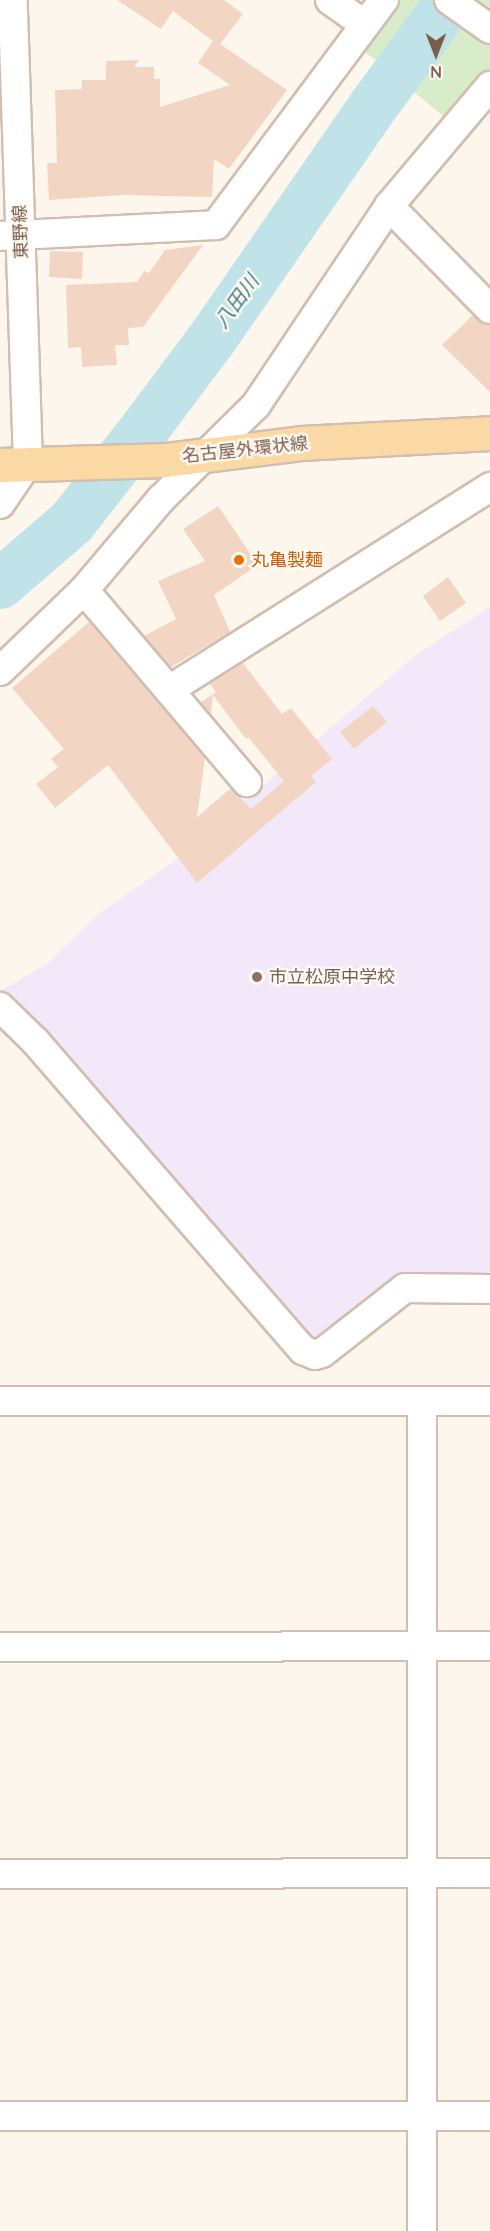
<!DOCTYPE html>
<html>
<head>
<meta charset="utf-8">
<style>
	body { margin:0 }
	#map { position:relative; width:490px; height:2231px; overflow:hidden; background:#fdf6ec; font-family:Quicksand,"Noto Sans JP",sans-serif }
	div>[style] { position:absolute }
	.education>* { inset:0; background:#f3e8fa }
	.green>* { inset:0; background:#d8ecc9 }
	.river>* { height:50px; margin:-25px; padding:0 25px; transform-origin:25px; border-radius:25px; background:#bfe3e8 }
	.building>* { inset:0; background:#f3d5c3 }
	.roads { filter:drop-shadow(2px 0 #d1beb0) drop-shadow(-2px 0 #d1beb0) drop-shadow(0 2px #d1beb0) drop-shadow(0 -2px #d1beb0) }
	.minor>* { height:28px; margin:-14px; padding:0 14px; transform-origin:14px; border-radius:14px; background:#fff }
	.major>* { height:33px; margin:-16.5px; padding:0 16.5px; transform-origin:16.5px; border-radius:16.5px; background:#fbd9a5 }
	.dots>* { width:16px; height:16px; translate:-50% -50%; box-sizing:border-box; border:3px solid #fffaf3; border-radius:50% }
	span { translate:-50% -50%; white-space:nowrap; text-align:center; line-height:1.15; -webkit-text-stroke:4.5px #fffaf3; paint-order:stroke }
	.street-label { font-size:18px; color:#7a5c4d }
	.food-label { font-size:18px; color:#c56008 }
	.left { translate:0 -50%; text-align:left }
	.education-label { font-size:18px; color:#785e54 }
	.water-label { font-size:20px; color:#437c86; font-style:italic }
	.north { position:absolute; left:406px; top:24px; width:60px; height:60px; -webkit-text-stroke:4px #fffaf3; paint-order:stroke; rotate:180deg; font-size:16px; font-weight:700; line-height:24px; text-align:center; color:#7a5c4d }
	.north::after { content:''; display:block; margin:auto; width:21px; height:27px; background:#7a5c4d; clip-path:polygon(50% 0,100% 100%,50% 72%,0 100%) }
</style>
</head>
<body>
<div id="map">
	<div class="education">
		<div style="clip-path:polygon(490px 607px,490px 1286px,400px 1285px,316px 1352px,0 991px,48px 963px,97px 915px,173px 862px,417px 654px)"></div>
	</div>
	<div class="green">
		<div style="clip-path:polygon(399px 0,490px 0,490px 70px,447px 119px,364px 51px)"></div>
	</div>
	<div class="river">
		<div style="left:0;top:584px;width:95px;rotate:-40.7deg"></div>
		<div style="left:72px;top:522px;width:120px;rotate:-52.1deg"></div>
		<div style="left:146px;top:427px;width:114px;rotate:-53.2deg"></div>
		<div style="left:214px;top:336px;width:286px;rotate:-55.3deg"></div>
		<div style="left:377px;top:101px;width:125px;rotate:-53.8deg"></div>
	</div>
	<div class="building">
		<div style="clip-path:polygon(117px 0,224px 0,243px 14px,220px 44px,287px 90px,229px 169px,214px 159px,212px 197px,122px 195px,49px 200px,47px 163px,57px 163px,55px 90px,82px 89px,82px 80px,106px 80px,106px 61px,139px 60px,134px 67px,154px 67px,154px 79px,160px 79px,160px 107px,230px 85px,198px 63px,213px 41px,173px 11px,161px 29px)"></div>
		<div style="clip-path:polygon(203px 245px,143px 327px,128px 328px,129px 345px,115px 345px,117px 365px,82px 367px,81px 347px,68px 348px,66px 285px,137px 282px,144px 271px,149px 273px,165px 250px)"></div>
		<div style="clip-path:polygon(50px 251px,83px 252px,82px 279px,49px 277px)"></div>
		<div style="clip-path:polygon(473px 315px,485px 325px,490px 325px,490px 392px,442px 345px)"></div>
		<div style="clip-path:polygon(218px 506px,258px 565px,214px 595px,230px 632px,171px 667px,144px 636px,176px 619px,158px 581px,205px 561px,183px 529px)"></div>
		<div style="clip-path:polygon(448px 577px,466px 603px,440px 621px,423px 596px)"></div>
		<div style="clip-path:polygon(89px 622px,205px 758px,197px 817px,231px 788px,251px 809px,284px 781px,248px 737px,246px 739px,213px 695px,211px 714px,201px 702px,216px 692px,210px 684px,243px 663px,282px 714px,291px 708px,332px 759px,311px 776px,316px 782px,197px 883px,108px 765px,55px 808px,36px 784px,58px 767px,51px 759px,64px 749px,12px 688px)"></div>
		<div style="clip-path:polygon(373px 706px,387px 722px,354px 749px,340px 732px)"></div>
	</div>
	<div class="roads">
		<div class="minor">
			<div style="left:330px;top:0;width:43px;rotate:35.5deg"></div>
			<div style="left:449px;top:0;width:50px;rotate:35.3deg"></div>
			<div style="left:389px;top:206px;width:144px;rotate:45.6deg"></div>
			<div style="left:0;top:236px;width:216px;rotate:-2.9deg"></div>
			<div style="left:216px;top:225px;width:281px;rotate:-53.3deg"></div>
			<div style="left:0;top:504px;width:50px;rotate:-55.7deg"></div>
			<div style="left:28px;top:463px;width:463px;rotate:-91.9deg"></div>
			<div style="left:84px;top:590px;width:252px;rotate:49.7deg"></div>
			<div style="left:0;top:671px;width:117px;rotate:-44deg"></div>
			<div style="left:84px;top:590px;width:119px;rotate:-49.8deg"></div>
			<div style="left:161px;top:499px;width:134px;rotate:-44.7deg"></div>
			<div style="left:256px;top:405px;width:239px;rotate:-56.2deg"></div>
			<div style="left:389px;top:206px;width:157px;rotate:-49.9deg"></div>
			<div style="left:169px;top:690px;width:380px;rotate:-32.3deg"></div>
			<div style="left:0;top:1007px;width:49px;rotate:44.2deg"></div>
			<div style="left:35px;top:1041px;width:409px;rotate:49.1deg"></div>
			<div style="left:303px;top:1350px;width:13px;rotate:23deg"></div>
			<div style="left:315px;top:1355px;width:7px;rotate:-16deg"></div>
			<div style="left:322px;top:1353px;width:105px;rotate:-38.1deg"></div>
			<div style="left:405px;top:1288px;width:85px;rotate:0.7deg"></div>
			<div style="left:0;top:1401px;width:490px"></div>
			<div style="left:422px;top:1401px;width:830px;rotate:90deg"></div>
			<div style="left:0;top:1647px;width:490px;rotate:-0.1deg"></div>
			<div style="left:0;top:1874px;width:490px;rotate:-0.1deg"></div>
			<div style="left:0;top:2116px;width:490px"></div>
		</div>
		<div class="major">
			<div style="left:0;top:465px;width:165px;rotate:-1.7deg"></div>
			<div style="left:165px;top:460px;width:137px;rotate:-7.1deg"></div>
			<div style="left:301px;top:443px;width:189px;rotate:-3deg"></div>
		</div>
	</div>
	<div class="dots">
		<div style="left:239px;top:560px;background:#e8710a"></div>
		<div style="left:257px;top:977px;background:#8d6e63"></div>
	</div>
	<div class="street-label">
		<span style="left:21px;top:232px;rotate:-92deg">東野線</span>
		<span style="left:245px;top:450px;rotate:-6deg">名古屋外環状線</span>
	</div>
	<div class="food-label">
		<span class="left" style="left:251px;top:560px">丸亀製麺</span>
	</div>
	<div class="education-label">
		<span class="left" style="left:269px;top:977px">市立松原中学校</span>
	</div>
	<div class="water-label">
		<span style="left:236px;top:301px;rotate:-54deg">八田川</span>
	</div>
	<div class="north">N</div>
</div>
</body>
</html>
